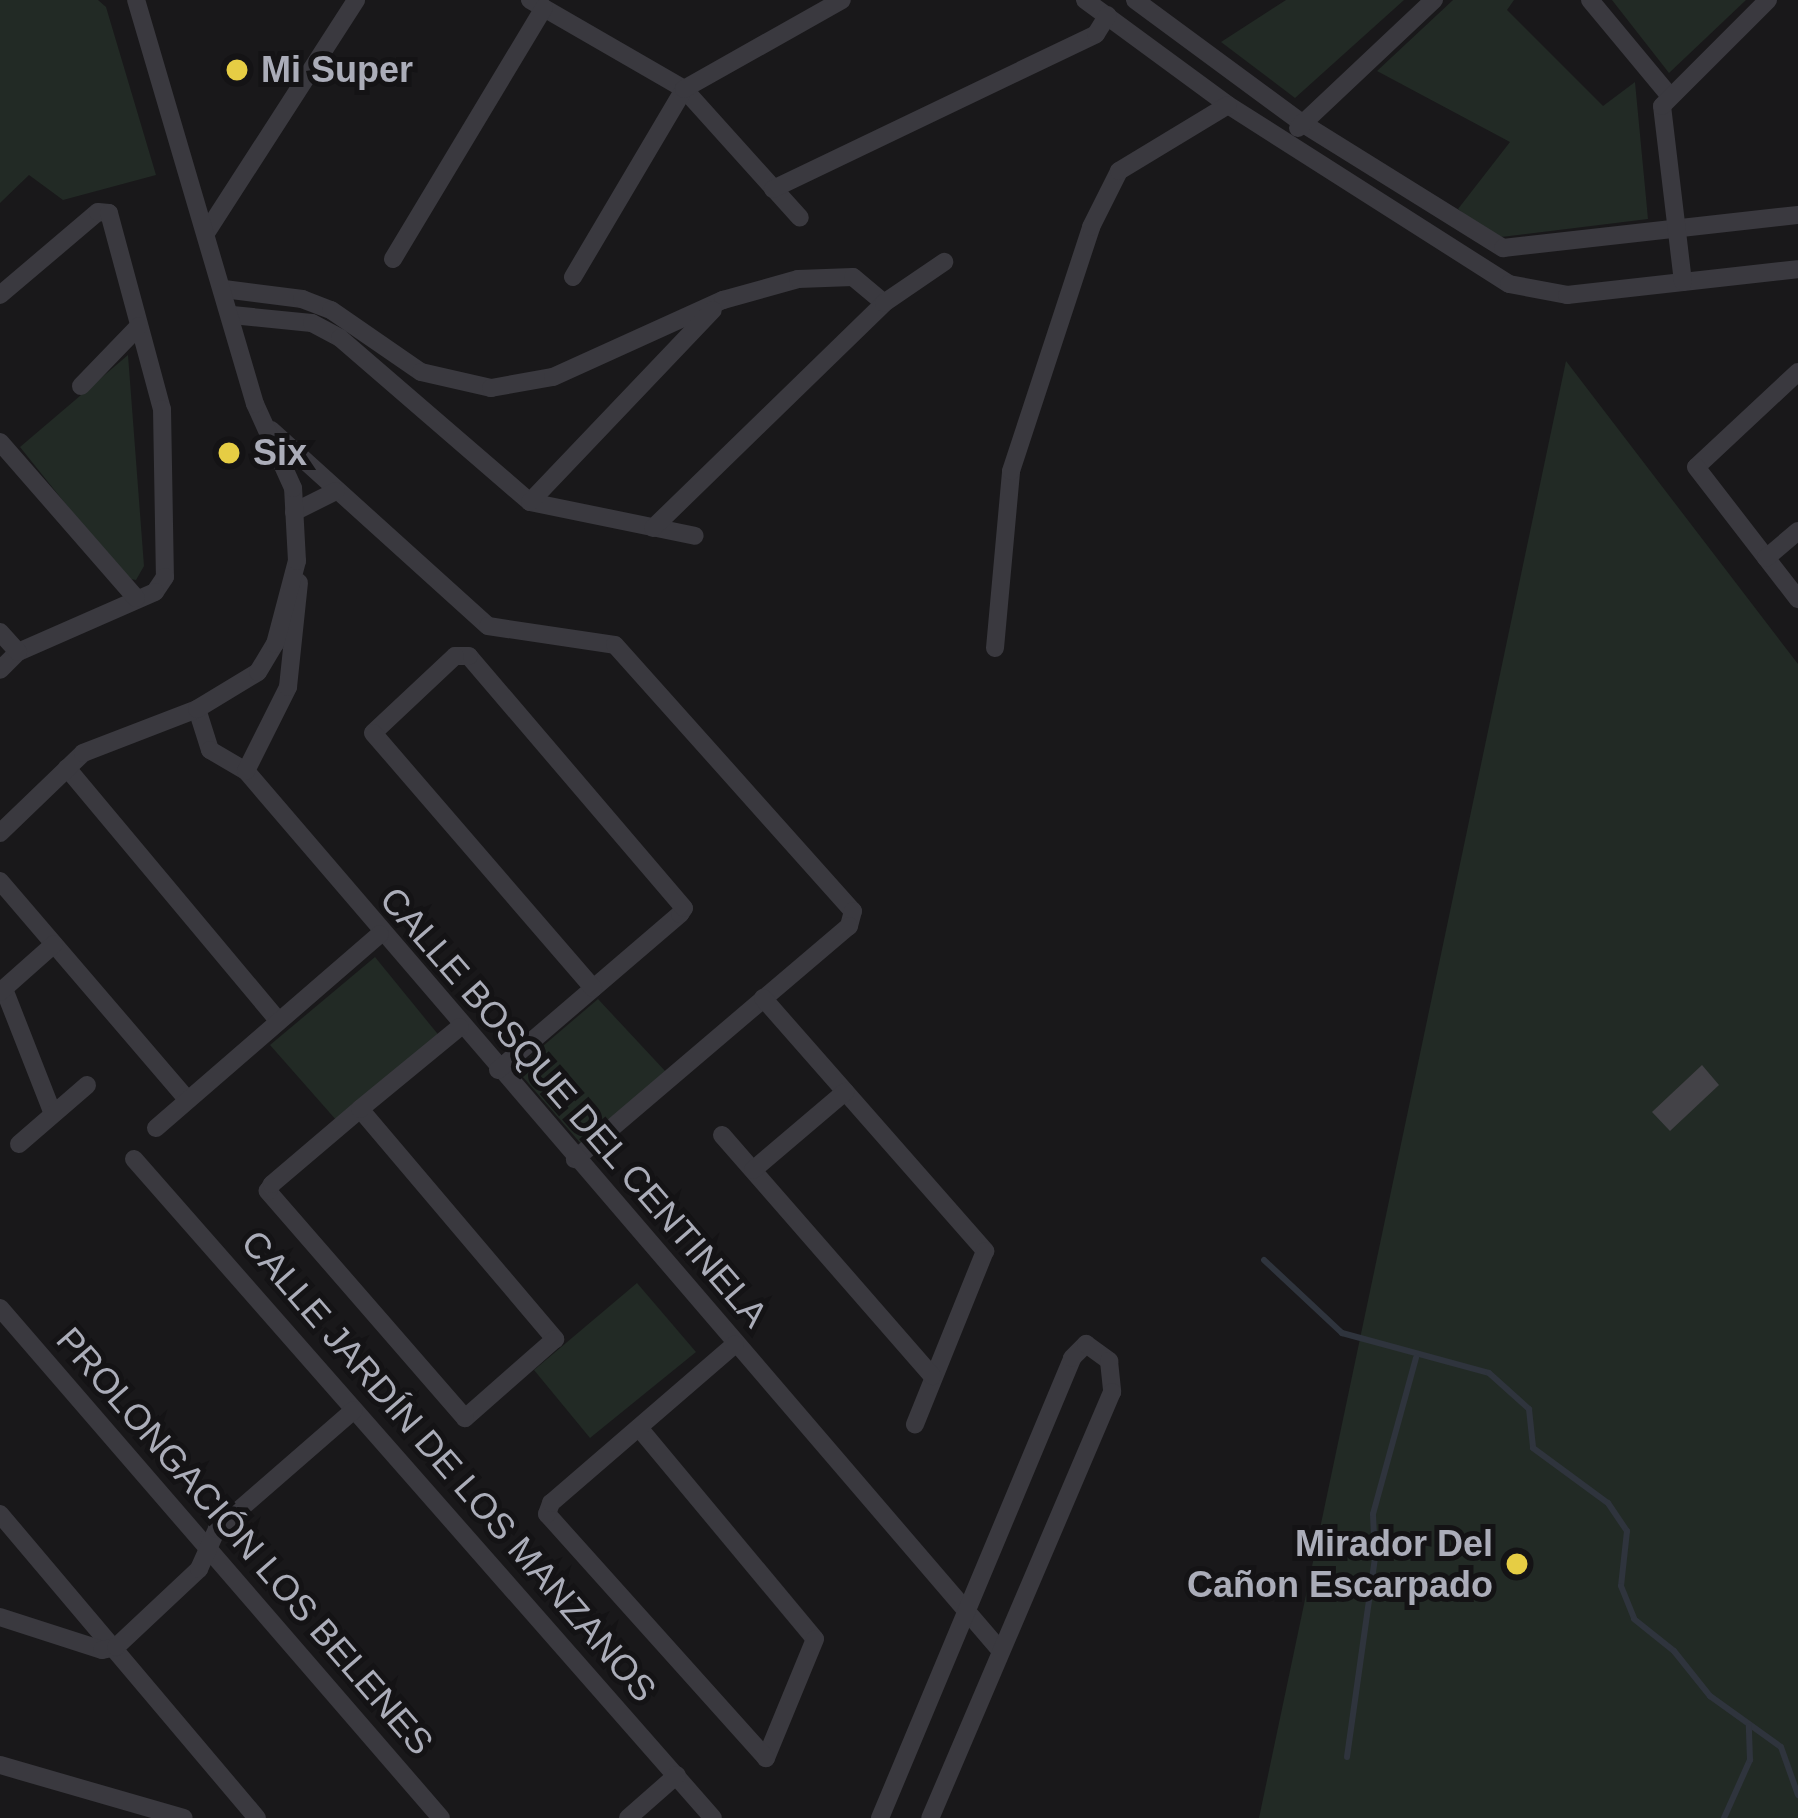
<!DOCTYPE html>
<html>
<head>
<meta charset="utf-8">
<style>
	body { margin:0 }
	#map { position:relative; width:1798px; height:1818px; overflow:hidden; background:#19181a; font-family:Arial,sans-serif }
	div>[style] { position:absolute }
	.green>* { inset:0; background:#222a25 }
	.stream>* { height:6px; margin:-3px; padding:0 3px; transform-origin:3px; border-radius:3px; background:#2f343d }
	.building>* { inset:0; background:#434247 }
	.minor>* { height:18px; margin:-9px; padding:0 9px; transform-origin:9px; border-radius:9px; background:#3a393f }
	.dots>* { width:33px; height:33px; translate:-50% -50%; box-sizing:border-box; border:6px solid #141315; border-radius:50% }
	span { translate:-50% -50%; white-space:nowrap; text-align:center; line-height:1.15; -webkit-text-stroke:10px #141315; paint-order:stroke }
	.poi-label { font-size:36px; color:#abadb9; font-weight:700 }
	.left { translate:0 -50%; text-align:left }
	.right { translate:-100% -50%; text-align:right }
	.street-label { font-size:36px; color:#abadb9 }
</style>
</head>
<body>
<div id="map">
	<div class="green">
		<div style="clip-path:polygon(0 0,98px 0,106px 7px,156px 175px,63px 200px,29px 175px,0 203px)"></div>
		<div style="clip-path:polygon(1286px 0,1404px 0,1295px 98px,1221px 42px)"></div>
		<div style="clip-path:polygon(1453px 0,1514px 0,1507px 10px,1603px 106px,1635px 82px,1648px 219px,1493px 238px,1458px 209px,1510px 142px,1377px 71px)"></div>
		<div style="clip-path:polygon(1612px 0,1746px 0,1669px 73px)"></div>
		<div style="clip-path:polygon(128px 355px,144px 566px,136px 580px,125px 578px,20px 447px)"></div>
		<div style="clip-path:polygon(1566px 361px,1798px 664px,1798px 1818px,1259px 1818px)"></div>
		<div style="clip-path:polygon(375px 957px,441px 1038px,337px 1121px,270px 1045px)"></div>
		<div style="clip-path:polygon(598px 999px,667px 1073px,582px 1145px,516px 1069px)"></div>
		<div style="clip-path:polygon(637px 1283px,696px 1352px,590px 1438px,534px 1370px)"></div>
	</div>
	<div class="stream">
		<div style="left:1264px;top:1260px;width:107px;rotate:43.1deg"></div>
		<div style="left:1342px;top:1333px;width:152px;rotate:15.2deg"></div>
		<div style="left:1489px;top:1373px;width:54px;rotate:42deg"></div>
		<div style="left:1529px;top:1409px;width:39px;rotate:84deg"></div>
		<div style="left:1533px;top:1448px;width:93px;rotate:36.3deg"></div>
		<div style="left:1608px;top:1503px;width:34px;rotate:56deg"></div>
		<div style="left:1627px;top:1531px;width:55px;rotate:96.2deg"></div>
		<div style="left:1621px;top:1586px;width:35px;rotate:68deg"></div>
		<div style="left:1634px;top:1619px;width:51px;rotate:38.7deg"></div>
		<div style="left:1674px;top:1651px;width:58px;rotate:51.3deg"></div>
		<div style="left:1710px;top:1696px;width:87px;rotate:35.7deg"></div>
		<div style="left:1781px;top:1747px;width:51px;rotate:70.5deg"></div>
		<div style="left:1347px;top:1757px;width:202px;rotate:-82deg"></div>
		<div style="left:1375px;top:1557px;width:43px;rotate:-92.7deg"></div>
		<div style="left:1373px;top:1514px;width:162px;rotate:-74.6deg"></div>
		<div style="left:1724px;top:1818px;width:64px;rotate:-65.9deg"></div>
		<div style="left:1750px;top:1760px;width:34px;rotate:-92deg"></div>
	</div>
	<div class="building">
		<div style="clip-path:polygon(1702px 1065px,1719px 1085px,1670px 1131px,1652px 1112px)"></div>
	</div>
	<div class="minor">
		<div style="left:530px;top:0;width:178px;rotate:30deg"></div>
		<div style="left:684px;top:89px;width:173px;rotate:48deg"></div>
		<div style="left:1085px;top:0;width:177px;rotate:36.3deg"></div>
		<div style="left:1228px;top:105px;width:333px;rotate:32.5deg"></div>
		<div style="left:1509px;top:284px;width:59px;rotate:10.7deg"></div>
		<div style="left:1567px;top:295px;width:232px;rotate:-6.4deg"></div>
		<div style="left:1135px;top:0;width:207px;rotate:36.4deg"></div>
		<div style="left:1302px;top:123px;width:237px;rotate:31.9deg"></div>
		<div style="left:1503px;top:248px;width:297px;rotate:-6.4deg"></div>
		<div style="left:1590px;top:0;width:122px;rotate:50.3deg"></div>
		<div style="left:1298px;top:128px;width:187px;rotate:-43.3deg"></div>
		<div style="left:773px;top:189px;width:358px;rotate:-25.6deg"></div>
		<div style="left:1096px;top:34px;width:22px;rotate:-58deg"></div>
		<div style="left:206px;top:233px;width:277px;rotate:-57.2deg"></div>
		<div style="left:393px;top:259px;width:293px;rotate:-59deg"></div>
		<div style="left:573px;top:277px;width:218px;rotate:-59.4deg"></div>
		<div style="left:684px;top:89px;width:181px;rotate:-29.4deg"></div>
		<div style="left:1683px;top:282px;width:177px;rotate:-96.8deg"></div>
		<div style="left:1662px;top:106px;width:150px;rotate:-45deg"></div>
		<div style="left:224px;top:289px;width:79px;rotate:7.3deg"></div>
		<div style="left:302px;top:299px;width:31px;rotate:21deg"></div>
		<div style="left:331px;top:310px;width:109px;rotate:34.6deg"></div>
		<div style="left:421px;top:372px;width:72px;rotate:12.9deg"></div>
		<div style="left:491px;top:388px;width:63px;rotate:-10.1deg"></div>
		<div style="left:553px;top:377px;width:187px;rotate:-24.4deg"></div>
		<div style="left:723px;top:300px;width:78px;rotate:-15.6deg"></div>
		<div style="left:798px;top:279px;width:55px;rotate:-2.1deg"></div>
		<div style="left:853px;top:277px;width:40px;rotate:40deg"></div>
		<div style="left:0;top:295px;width:128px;rotate:-40.3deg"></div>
		<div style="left:98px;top:212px;width:11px;rotate:5deg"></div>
		<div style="left:109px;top:213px;width:203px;rotate:74.9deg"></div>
		<div style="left:162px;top:409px;width:168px;rotate:89deg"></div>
		<div style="left:165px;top:577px;width:18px;rotate:124deg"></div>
		<div style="left:155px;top:592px;width:150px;rotate:156.3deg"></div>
		<div style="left:18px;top:652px;width:25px;rotate:135deg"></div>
		<div style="left:232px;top:315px;width:80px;rotate:5.7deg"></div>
		<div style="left:312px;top:323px;width:32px;rotate:28deg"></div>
		<div style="left:340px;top:338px;width:251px;rotate:40.8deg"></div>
		<div style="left:530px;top:502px;width:168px;rotate:11.6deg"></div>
		<div style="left:1798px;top:372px;width:139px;rotate:137deg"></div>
		<div style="left:1696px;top:467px;width:167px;rotate:52.3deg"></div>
		<div style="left:81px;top:386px;width:83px;rotate:-46deg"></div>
		<div style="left:271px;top:430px;width:292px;rotate:42.1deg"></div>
		<div style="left:488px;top:626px;width:128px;rotate:8.5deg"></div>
		<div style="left:615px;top:645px;width:357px;rotate:48.2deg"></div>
		<div style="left:853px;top:911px;width:16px;rotate:105deg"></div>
		<div style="left:849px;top:926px;width:360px;rotate:139.6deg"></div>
		<div style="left:0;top:442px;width:207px;rotate:48.9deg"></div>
		<div style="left:530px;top:502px;width:265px;rotate:-46.4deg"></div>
		<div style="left:294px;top:512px;width:47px;rotate:-26.6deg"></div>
		<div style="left:653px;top:528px;width:322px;rotate:-44.2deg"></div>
		<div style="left:884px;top:303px;width:73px;rotate:-34.3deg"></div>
		<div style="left:1766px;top:558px;width:42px;rotate:-40.2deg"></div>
		<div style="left:0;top:632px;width:27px;rotate:48deg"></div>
		<div style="left:995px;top:648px;width:178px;rotate:-84.8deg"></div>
		<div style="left:1011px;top:471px;width:257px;rotate:-71.8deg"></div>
		<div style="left:1091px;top:227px;width:63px;rotate:-63.4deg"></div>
		<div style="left:1119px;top:171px;width:127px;rotate:-31.2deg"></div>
		<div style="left:197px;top:709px;width:43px;rotate:72.4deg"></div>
		<div style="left:210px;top:750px;width:42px;rotate:30.3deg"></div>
		<div style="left:67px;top:768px;width:329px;rotate:50.1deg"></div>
		<div style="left:246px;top:771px;width:1158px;rotate:49.38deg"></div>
		<div style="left:246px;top:771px;width:94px;rotate:-63.4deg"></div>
		<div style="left:288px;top:687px;width:105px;rotate:-84deg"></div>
		<div style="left:0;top:833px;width:115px;rotate:-43.9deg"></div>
		<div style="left:83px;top:753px;width:122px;rotate:-21.1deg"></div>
		<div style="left:197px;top:709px;width:71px;rotate:-31.2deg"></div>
		<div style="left:258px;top:672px;width:33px;rotate:-59deg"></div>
		<div style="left:275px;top:644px;width:86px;rotate:-75.2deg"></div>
		<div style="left:297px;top:561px;width:73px;rotate:-93.1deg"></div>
		<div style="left:293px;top:488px;width:92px;rotate:-114.3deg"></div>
		<div style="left:255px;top:404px;width:421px;rotate:-106.4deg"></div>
		<div style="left:0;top:881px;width:284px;rotate:49.4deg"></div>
		<div style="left:4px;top:989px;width:134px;rotate:68.6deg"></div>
		<div style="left:0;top:992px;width:72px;rotate:-41.6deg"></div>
		<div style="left:763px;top:998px;width:337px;rotate:48.7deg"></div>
		<div style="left:985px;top:1251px;width:187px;rotate:112deg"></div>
		<div style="left:498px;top:1070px;width:240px;rotate:-40.6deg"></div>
		<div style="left:680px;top:914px;width:7px;rotate:-56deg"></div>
		<div style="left:684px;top:908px;width:331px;rotate:-130.5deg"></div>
		<div style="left:469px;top:656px;width:14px;rotate:180deg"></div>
		<div style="left:455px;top:656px;width:112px;rotate:136.8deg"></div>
		<div style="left:373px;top:733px;width:337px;rotate:49.2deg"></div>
		<div style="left:360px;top:1109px;width:302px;rotate:49.7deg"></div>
		<div style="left:555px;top:1339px;width:120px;rotate:138.7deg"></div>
		<div style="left:465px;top:1418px;width:301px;rotate:-131deg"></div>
		<div style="left:268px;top:1191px;width:8px;rotate:-60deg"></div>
		<div style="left:272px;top:1184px;width:116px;rotate:-40.4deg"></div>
		<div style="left:360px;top:1109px;width:129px;rotate:-39.4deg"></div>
		<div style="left:156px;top:1128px;width:296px;rotate:-40.9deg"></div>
		<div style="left:722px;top:1135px;width:320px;rotate:48.9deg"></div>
		<div style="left:19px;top:1144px;width:90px;rotate:-40.9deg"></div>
		<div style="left:134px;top:1159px;width:877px;rotate:48.7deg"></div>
		<div style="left:753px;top:1170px;width:121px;rotate:-40.3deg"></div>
		<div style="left:0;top:1308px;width:674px;rotate:49.15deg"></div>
		<div style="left:640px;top:1429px;width:273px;rotate:50.2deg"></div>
		<div style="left:815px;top:1639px;width:129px;rotate:112.4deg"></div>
		<div style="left:766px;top:1758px;width:328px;rotate:-131.9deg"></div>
		<div style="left:547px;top:1514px;width:12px;rotate:-70deg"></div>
		<div style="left:551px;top:1503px;width:243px;rotate:-40.8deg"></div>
		<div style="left:0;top:1514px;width:398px;rotate:49.8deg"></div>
		<div style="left:0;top:1617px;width:107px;rotate:17.9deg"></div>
		<div style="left:102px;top:1650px;width:14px;rotate:-12deg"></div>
		<div style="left:116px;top:1647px;width:114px;rotate:-43.2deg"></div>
		<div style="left:199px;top:1569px;width:44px;rotate:-65.8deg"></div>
		<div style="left:217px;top:1529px;width:181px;rotate:-41deg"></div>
		<div style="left:0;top:1765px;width:191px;rotate:16.1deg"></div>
		<div style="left:628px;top:1818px;width:65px;rotate:-41.3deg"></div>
		<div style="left:880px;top:1818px;width:498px;rotate:-67.3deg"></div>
		<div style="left:1072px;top:1358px;width:20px;rotate:-45deg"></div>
		<div style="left:1086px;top:1344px;width:29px;rotate:36deg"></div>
		<div style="left:1109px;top:1361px;width:31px;rotate:84deg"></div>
		<div style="left:1112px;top:1392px;width:463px;rotate:113.1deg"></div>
	</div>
	<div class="dots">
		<div style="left:237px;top:70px;background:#e6cd44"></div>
		<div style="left:229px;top:453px;background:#e6cd44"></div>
		<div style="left:1517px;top:1564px;background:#e6cd44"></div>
	</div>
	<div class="poi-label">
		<span class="left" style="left:261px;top:70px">Mi Super</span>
		<span class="left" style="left:253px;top:453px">Six</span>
		<span class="right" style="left:1493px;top:1564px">Mirador Del<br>Cañon Escarpado</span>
	</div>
	<div class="street-label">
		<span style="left:574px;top:1107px;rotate:49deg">CALLE BOSQUE DEL CENTINELA</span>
		<span style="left:449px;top:1466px;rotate:49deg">CALLE JARDÍN DE LOS MANZANOS</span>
		<span style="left:245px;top:1541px;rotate:49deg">PROLONGACIÓN LOS BELENES</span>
	</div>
</div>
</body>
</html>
